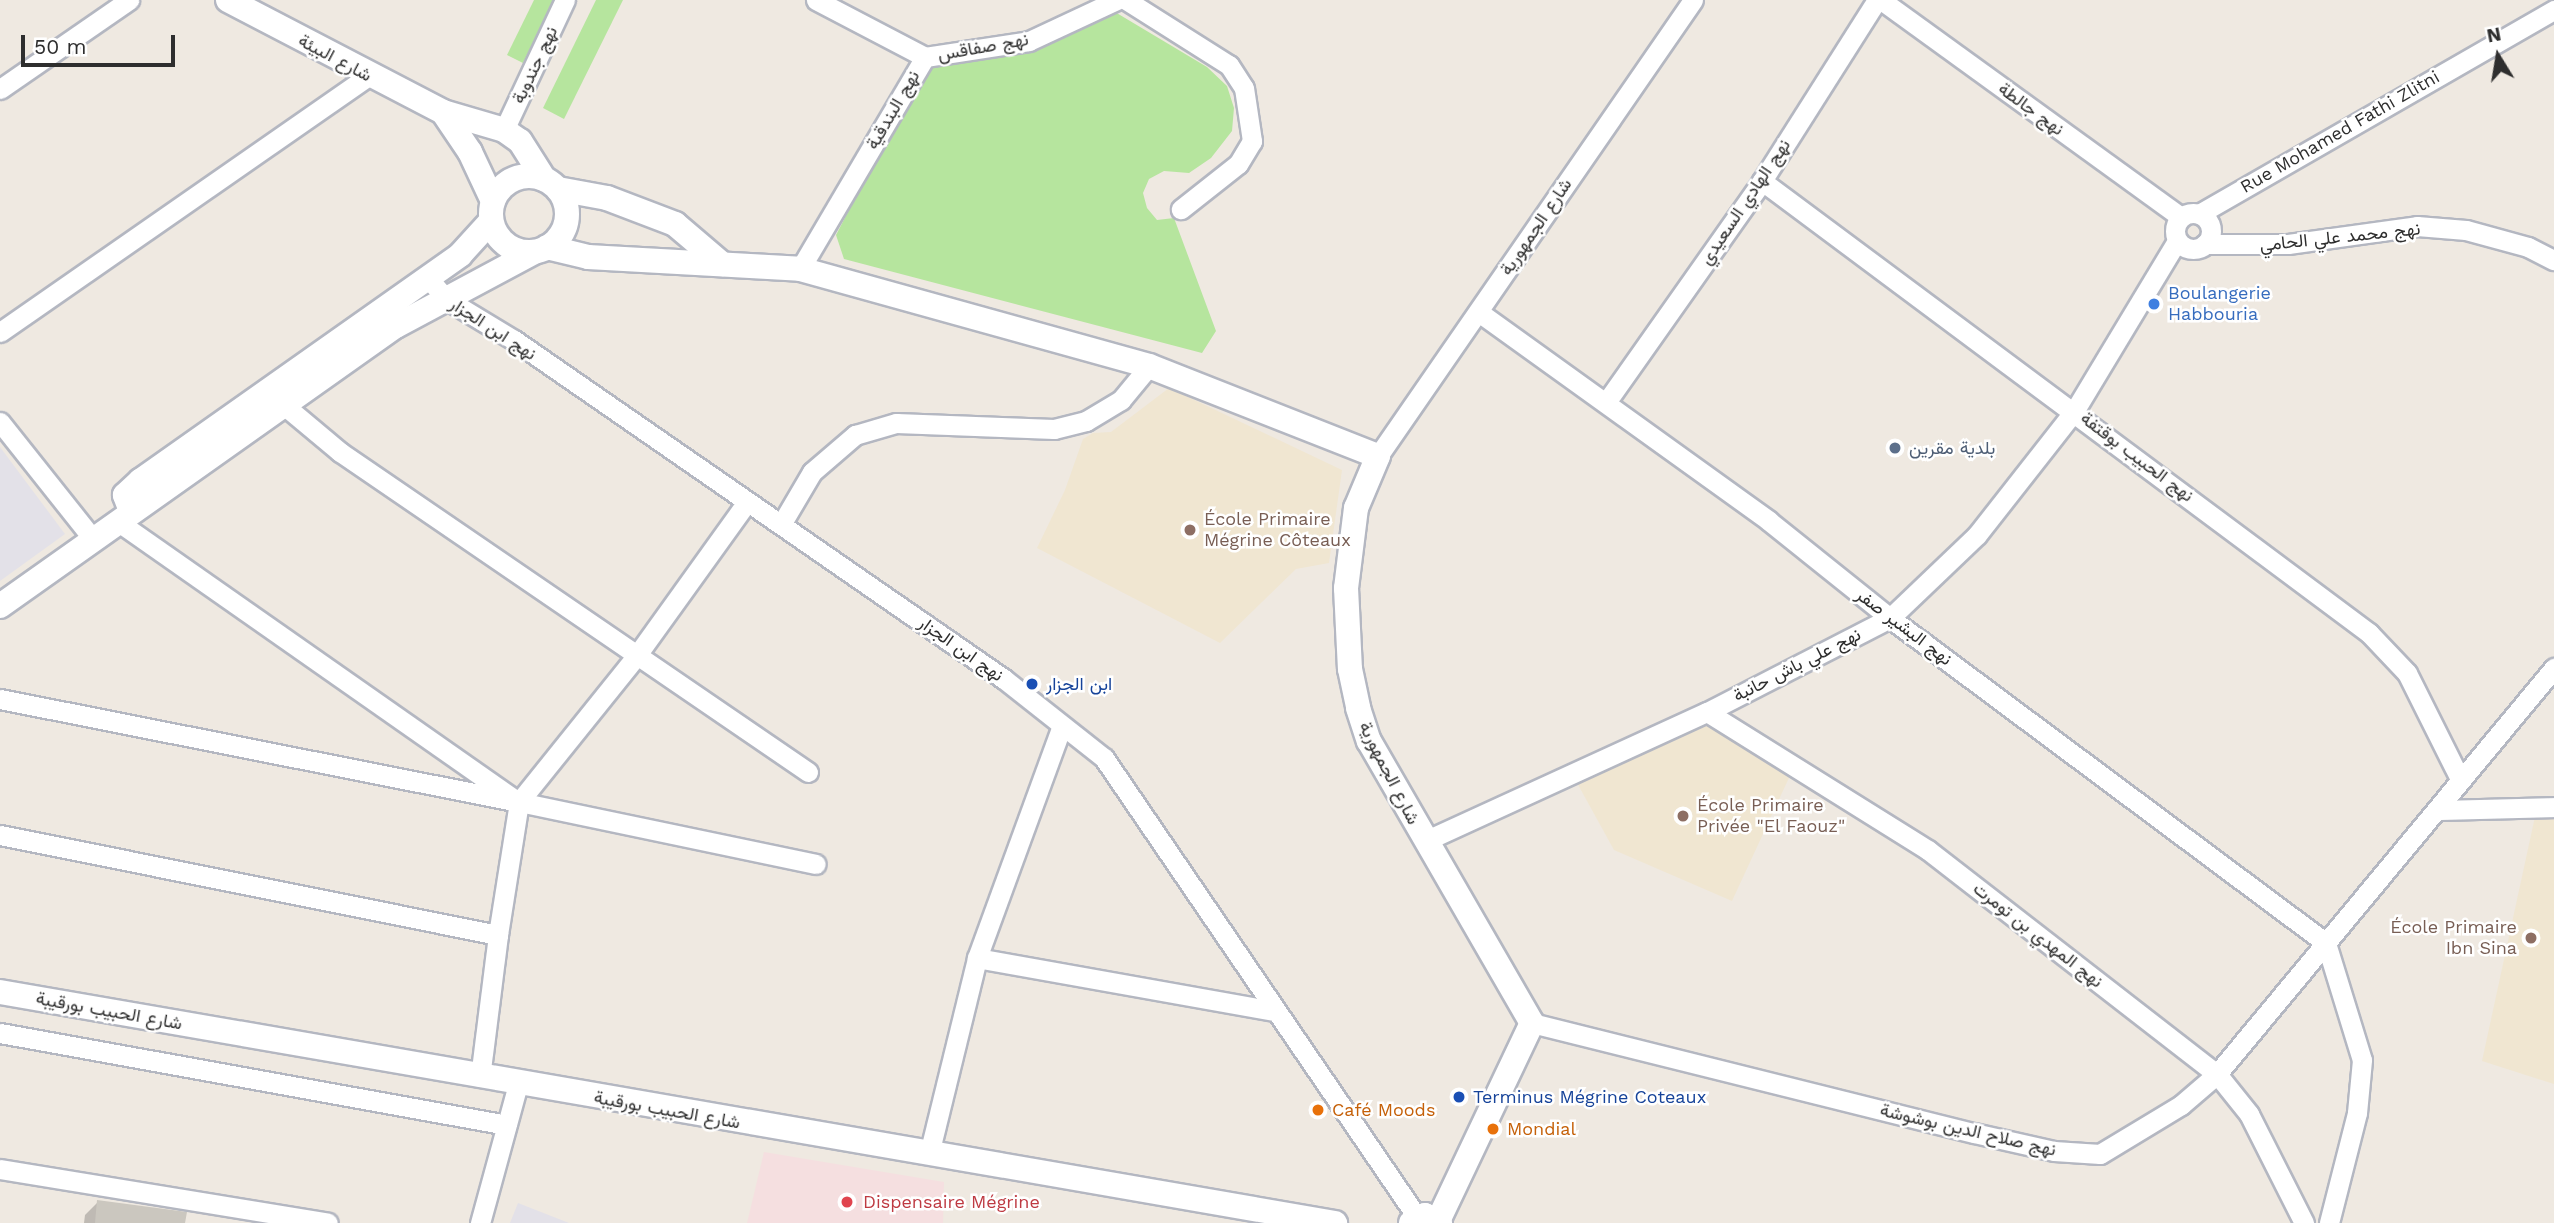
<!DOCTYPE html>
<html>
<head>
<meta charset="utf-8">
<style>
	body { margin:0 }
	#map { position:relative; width:2554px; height:1223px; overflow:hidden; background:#efe9e1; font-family:"Work Sans",Vazirmatn,sans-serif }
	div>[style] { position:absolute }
	.industrial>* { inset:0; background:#e3e1e8 }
	.education>* { inset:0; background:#f0e6d1 }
	.medical>* { inset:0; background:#f5dfe0 }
	.green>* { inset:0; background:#b6e59e }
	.shadow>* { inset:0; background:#0003 }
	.building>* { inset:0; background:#cbc7bf }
	.roads { filter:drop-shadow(2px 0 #b4b7c1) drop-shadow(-2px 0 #b4b7c1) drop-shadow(0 2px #b4b7c1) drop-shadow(0 -2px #b4b7c1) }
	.minor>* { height:19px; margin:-9.5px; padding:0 9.5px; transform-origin:9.5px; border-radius:9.5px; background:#fff }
	.minor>.ring { margin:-9.5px; padding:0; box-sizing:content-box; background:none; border:19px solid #fff; border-radius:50% }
	.tertiary>* { height:24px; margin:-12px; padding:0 12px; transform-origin:12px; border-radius:12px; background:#fff }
	.tertiary>.ring { margin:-12px; padding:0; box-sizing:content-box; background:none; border:24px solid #fff; border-radius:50% }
	.dots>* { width:19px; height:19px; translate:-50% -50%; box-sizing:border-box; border:4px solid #fff; border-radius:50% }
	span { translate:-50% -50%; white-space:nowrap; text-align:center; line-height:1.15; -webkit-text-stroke:5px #fff; paint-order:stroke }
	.street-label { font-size:18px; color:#2e2e2e }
	.shop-label { font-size:18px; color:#366cbe }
	.left { translate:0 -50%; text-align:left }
	.service-label { font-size:18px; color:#4e5e75 }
	.education-label { font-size:18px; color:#785e54 }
	.right { translate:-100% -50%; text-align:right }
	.transit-label { font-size:18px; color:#164399 }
	.food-label { font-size:18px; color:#c56008 }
	.health-label { font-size:18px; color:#be3a42 }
	.north { position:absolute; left:2463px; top:21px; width:70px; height:70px; -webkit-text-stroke:5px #fff; paint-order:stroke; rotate:349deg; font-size:19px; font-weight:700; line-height:28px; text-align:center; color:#2e2e2e }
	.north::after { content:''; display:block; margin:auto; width:24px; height:32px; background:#2e2e2e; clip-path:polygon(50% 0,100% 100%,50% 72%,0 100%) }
	.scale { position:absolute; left:21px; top:35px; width:154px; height:32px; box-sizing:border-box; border:4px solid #2e2e2e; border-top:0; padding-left:9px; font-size:21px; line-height:24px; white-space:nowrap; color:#2e2e2e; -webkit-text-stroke:5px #fff; paint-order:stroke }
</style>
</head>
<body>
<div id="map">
	<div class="industrial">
		<div style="clip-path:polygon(0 447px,65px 534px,0 581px)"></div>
		<div style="clip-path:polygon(518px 1203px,569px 1223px,510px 1223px)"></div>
	</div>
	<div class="education">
		<div style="clip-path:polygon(1169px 388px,1342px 470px,1329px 563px,1296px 569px,1220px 643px,1037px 548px,1065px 490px,1083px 439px,1093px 433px,1111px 432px)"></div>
		<div style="clip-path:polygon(1715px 724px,1794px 767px,1732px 901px,1614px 850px,1576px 781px,1701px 725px)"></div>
		<div style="clip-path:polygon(2536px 812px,2554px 815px,2554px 1084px,2482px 1061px)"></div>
	</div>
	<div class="medical">
		<div style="clip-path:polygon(764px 1152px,944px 1182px,943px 1223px,747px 1223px)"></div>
	</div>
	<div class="green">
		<div style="clip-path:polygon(534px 0,554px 0,523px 63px,507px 55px)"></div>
		<div style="clip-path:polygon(596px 0,623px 0,564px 119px,543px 108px)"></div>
		<div style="clip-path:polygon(1115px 12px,1207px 67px,1227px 86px,1234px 108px,1232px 131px,1211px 158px,1189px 173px,1164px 171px,1149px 179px,1143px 193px,1147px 208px,1157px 220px,1174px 218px,1216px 331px,1202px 353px,844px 259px,836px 235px,912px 88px,934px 66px,1038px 45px)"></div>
	</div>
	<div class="shadow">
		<div style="clip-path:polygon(98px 1202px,183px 1223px,84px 1223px,85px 1215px)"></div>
	</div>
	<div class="building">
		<div style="clip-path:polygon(97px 1200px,187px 1212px,185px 1223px,95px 1223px)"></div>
	</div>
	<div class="roads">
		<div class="minor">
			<div style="left:816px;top:0;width:123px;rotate:27.6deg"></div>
			<div style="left:1126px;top:0;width:122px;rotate:32.3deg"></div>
			<div style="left:1229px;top:65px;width:27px;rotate:57deg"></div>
			<div style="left:1244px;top:88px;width:54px;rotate:81.4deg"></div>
			<div style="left:1252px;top:141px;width:27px;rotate:121deg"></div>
			<div style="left:1238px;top:164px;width:73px;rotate:141.7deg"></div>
			<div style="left:1881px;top:0;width:370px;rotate:35.9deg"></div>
			<div style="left:925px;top:57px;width:105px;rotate:-8.7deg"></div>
			<div style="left:1029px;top:41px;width:97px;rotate:-25deg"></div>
			<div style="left:0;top:89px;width:157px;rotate:-34.6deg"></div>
			<div style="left:504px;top:130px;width:144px;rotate:-64.9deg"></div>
			<div style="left:1762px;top:181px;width:757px;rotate:36.67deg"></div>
			<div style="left:2369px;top:633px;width:55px;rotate:46.5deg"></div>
			<div style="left:2407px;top:673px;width:119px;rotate:63.4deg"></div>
			<div class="ring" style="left:2175px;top:213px;width:17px;height:17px"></div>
			<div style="left:2199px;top:214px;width:409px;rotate:-29.9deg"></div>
			<div style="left:2205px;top:244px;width:83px"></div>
			<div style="left:2288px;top:244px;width:130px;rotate:-7.9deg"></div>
			<div style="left:2417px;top:226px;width:49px;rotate:4.7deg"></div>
			<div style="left:2466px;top:230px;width:64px;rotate:15.3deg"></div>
			<div style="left:2528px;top:247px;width:29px;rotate:27deg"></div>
			<div style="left:800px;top:269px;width:246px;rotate:-59.5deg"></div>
			<div style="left:428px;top:278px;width:28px;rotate:49deg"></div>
			<div style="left:446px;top:299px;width:79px;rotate:31.1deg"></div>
			<div style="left:514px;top:340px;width:596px;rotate:34.68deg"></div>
			<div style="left:1004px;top:679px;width:127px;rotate:38.3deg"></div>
			<div style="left:1104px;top:758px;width:556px;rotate:55.71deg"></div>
			<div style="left:1480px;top:313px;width:356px;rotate:35.7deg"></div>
			<div style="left:1769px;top:521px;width:155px;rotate:38.7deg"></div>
			<div style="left:1890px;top:618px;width:544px;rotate:36.7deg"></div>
			<div style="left:2326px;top:943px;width:122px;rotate:72.9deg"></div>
			<div style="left:2362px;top:1060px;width:53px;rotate:95.4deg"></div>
			<div style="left:2357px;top:1113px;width:114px;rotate:104.3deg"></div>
			<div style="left:0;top:332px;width:448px;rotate:-34.8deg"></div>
			<div style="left:1607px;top:401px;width:269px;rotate:-54.8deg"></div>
			<div style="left:1762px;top:181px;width:214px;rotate:-57.6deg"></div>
			<div style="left:285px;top:406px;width:72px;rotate:39.9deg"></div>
			<div style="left:340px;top:452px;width:567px;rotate:34.36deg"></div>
			<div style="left:0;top:422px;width:149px;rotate:51.5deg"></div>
			<div style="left:1378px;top:456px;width:554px;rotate:-55.36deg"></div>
			<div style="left:117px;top:521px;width:490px;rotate:35deg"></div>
			<div style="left:519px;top:802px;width:303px;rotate:11.8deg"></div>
			<div style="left:782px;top:523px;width:59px;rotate:-59.5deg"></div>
			<div style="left:812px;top:472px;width:57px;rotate:-40.7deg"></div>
			<div style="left:855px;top:435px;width:43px;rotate:-16.3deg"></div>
			<div style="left:896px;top:423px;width:158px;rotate:2.2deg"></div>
			<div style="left:1054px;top:429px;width:33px;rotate:-14deg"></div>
			<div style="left:1086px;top:421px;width:41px;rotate:-31deg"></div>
			<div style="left:1121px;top:400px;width:44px;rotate:-50.5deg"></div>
			<div style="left:0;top:699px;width:529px;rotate:11.22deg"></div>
			<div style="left:519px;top:802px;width:135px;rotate:99deg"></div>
			<div style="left:1707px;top:712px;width:261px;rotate:32deg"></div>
			<div style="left:1928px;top:850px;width:366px;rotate:37.8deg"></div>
			<div style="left:2217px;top:1074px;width:51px;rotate:51.3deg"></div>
			<div style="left:2249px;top:1114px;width:122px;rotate:63.2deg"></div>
			<div style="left:519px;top:802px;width:189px;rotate:-51.2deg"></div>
			<div style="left:637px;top:655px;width:188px;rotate:-54.3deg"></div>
			<div style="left:2440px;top:810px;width:114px;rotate:-1.5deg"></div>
			<div style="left:0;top:835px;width:508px;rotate:11.35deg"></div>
			<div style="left:498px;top:935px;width:143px;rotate:97.2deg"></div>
			<div style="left:1425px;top:841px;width:310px;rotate:-24.6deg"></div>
			<div style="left:1707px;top:712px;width:206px;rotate:-27.2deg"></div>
			<div style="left:1890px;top:618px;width:120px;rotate:-43.7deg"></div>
			<div style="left:1977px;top:535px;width:159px;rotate:-51.9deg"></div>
			<div style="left:2075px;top:410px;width:197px;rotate:-58.9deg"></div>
			<div style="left:977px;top:958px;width:303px;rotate:10.1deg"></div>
			<div style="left:1532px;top:1023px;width:455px;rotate:14deg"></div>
			<div style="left:1974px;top:1133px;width:82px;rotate:12.7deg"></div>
			<div style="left:2054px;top:1151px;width:46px;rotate:3.7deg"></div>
			<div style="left:2100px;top:1154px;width:95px;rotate:-31.2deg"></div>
			<div style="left:2181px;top:1105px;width:48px;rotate:-40.7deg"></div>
			<div style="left:2217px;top:1074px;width:528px;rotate:-50.31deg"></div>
			<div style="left:0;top:1033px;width:515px;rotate:10.28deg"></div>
			<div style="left:929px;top:1154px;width:202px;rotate:-76.2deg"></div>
			<div style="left:977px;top:958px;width:247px;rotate:-69.9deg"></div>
			<div style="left:0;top:1169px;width:332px;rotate:9.3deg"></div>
			<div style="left:480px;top:1223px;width:144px;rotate:-74.7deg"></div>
		</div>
		<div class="tertiary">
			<div style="left:228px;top:0;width:242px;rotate:27.5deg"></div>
			<div style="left:443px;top:112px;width:64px;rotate:16.4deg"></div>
			<div style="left:504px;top:130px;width:19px;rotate:35deg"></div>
			<div style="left:520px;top:141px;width:45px;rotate:57.7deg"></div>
			<div style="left:443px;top:112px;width:48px;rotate:56deg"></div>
			<div style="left:470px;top:152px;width:54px;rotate:64.9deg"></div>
			<div class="ring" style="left:491px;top:176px;width:52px;height:52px"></div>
			<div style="left:558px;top:189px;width:50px;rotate:10.4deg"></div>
			<div style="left:607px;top:198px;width:73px;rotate:20.9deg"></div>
			<div style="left:675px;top:224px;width:62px;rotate:40.4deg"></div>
			<div style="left:547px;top:247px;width:42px;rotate:13.7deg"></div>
			<div style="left:588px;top:257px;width:212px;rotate:3.2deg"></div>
			<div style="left:800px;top:269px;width:362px;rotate:15.5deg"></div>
			<div style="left:1149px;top:366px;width:246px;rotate:21.5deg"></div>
			<div style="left:1378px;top:456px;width:56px;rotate:112.9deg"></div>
			<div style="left:1356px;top:508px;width:81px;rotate:97.1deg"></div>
			<div style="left:1346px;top:588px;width:81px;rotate:87.2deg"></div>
			<div style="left:1350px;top:669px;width:40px;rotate:78deg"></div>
			<div style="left:1358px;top:708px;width:35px;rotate:72deg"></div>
			<div style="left:1369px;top:741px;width:326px;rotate:60deg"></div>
			<div style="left:1532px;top:1023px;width:219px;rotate:115.4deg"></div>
			<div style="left:131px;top:511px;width:17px;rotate:-111deg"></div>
			<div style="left:125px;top:495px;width:21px;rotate:-43deg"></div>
			<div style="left:140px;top:481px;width:392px;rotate:-35.2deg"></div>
			<div style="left:460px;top:255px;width:45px;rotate:-47.7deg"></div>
			<div style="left:0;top:606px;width:485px;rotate:-35.3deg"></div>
			<div style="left:396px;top:326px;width:157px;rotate:-28.2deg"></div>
			<div style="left:0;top:992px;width:1355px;rotate:9.82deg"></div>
			<div style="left:1411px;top:1223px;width:16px;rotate:-30deg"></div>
			<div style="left:1425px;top:1215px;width:17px;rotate:28deg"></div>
		</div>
	</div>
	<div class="dots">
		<div style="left:2154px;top:304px;background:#3f7fe0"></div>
		<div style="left:1895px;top:448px;background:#5c6f8a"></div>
		<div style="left:1190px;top:530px;background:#8d6e63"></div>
		<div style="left:1032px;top:684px;background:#1a4fb4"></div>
		<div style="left:1683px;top:816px;background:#8d6e63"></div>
		<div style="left:2531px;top:938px;background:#8d6e63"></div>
		<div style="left:1459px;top:1097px;background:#1a4fb4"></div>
		<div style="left:1318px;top:1110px;background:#e8710a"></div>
		<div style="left:1493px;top:1129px;background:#e8710a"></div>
		<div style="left:847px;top:1202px;background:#e0444e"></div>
	</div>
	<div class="street-label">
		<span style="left:983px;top:47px;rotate:-10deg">نهج صفاقس</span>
		<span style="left:335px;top:58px;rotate:28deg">شارع البيئة</span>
		<span style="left:535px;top:65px;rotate:-65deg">نهج جندوبة</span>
		<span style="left:2031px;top:109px;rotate:36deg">نهج جالطة</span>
		<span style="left:893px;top:110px;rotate:-60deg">نهج البندقية</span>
		<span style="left:2340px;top:132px;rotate:-30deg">Rue Mohamed Fathi Zlitni</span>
		<span style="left:1745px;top:202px;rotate:-56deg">نهج الهادي السعيدي</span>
		<span style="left:1536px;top:227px;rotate:-56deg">شارع الجمهورية</span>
		<span style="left:2340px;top:237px;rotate:-6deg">نهج محمد علي الحامي</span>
		<span style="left:493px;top:329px;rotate:33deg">نهج ابن الجزار</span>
		<span style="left:2137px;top:457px;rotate:37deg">نهج الحبيب بوقتفة</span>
		<span style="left:1904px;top:627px;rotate:37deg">نهج البشير صفر</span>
		<span style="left:961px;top:649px;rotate:35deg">نهج ابن الجزار</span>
		<span style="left:1797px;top:665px;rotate:-27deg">نهج علي باش حانبة</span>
		<span style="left:1389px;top:773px;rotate:63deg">شارع الجمهورية</span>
		<span style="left:2038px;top:935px;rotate:38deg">نهج المهدي بن تومرت</span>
		<span style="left:109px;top:1011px;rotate:10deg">شارع الحبيب بورقيبة</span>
		<span style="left:667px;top:1110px;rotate:10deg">شارع الحبيب بورقيبة</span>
		<span style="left:1968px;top:1130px;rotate:13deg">نهج صلاح الدين بوشوشة</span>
	</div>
	<div class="shop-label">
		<span class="left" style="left:2168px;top:304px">Boulangerie<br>Habbouria</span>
	</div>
	<div class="service-label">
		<span class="left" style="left:1909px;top:448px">بلدية مقرين</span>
	</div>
	<div class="education-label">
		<span class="left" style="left:1204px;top:530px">École Primaire<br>Mégrine Côteaux</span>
		<span class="left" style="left:1697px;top:816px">École Primaire<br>Privée "El Faouz"</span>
		<span class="right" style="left:2517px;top:938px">École Primaire<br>Ibn Sina</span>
	</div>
	<div class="transit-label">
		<span class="left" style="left:1046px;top:684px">ابن الجزار</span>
		<span class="left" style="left:1473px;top:1097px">Terminus Mégrine Coteaux</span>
	</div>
	<div class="food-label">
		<span class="left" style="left:1332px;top:1110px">Café Moods</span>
		<span class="left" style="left:1507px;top:1129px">Mondial</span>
	</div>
	<div class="health-label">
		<span class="left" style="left:863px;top:1202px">Dispensaire Mégrine</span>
	</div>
	<div class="north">N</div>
	<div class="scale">50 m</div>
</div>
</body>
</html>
